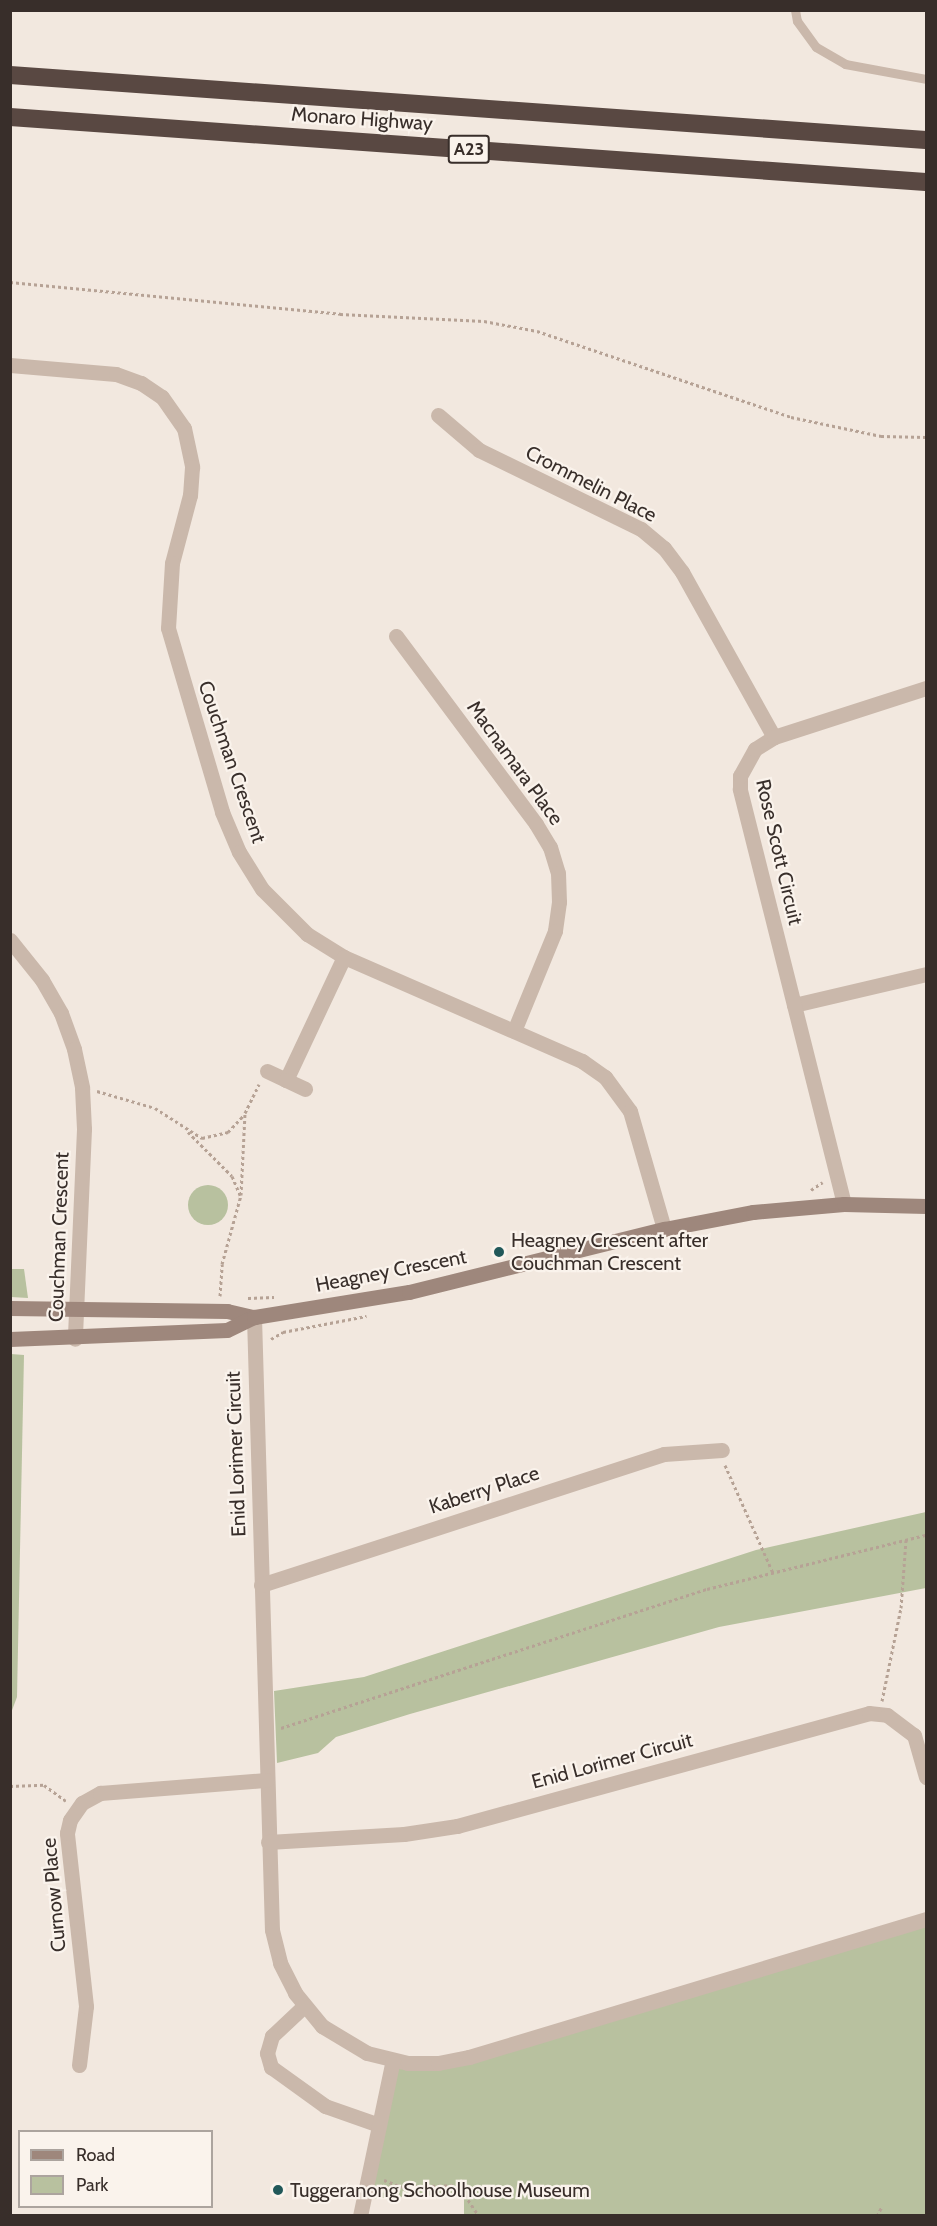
<!DOCTYPE html>
<html>
<head>
<meta charset="utf-8">
<style>
	body { margin:0 }
	#map { position:relative; width:937px; height:2226px; overflow:hidden; background:#f2e8df; font-family:Cabin,sans-serif }
	div>[style] { position:absolute }
	.green>* { inset:0; background:#b8c19f }
	.round { border-radius:50% }
	.path>* { height:3px; margin-top:-1.5px; transform-origin:0; background:repeating-linear-gradient(90deg,#b6a295 0 3px,transparent 0 6px) }
	.lane>* { height:9px; margin:-4.5px; padding:0 4.5px; transform-origin:4.5px; border-radius:4.5px; background:#cab8ab }
	.street>* { height:15px; margin:-7.5px; padding:0 7.5px; transform-origin:7.5px; border-radius:7.5px; background:#cab8ab }
	.secondary>* { height:15px; margin:-7.5px; padding:0 7.5px; transform-origin:7.5px; border-radius:7.5px; background:#9e877c }
	.highway>* { height:18px; margin:-9px; padding:0 9px; transform-origin:9px; border-radius:9px; background:#594842 }
	.dots>* { width:16px; height:16px; translate:-50% -50%; box-sizing:border-box; border:3px solid #faf3ec; border-radius:50% }
	span { translate:-50% -50%; white-space:nowrap; text-align:center; line-height:1.15; -webkit-text-stroke:4.5px #faf3ec; paint-order:stroke }
	.shield-label span { padding:2px 4px; background:#faf3ec; border:2px solid; border-radius:4px; -webkit-text-stroke-width:0 }
	.shield-label { font-size:18px; color:#382e2a; font-weight:700 }
	.street-label { font-size:20px; color:#382e2a }
	.poi-label { font-size:20px; color:#382e2a }
	.left { translate:0 -50%; text-align:left }
	.frame { position:absolute; inset:0; border:12px solid #382e2a; pointer-events:none }
	.legend { position:absolute; left:18px; top:2130px; width:195px; height:78px; box-sizing:border-box; background:#faf3ec; border:2px solid #aca49e; margin:0; padding:8px 10px; list-style:none; font-size:18px; color:#382e2a }
	.legend li { display:flex; align-items:center; gap:12px; height:30px }
	.legend b { width:30px; border:2px solid #aca49e }
</style>
</head>
<body>
<div id="map">
	<div class="green">
		<div class="round" style="left:188px;top:1185px;width:40px;height:40px"></div>
		<div style="clip-path:polygon(11px 1269px,24px 1269px,28px 1298px,11px 1297px)"></div>
		<div style="clip-path:polygon(11px 1354px,24px 1355px,17px 1697px,11px 1713px)"></div>
		<div style="clip-path:polygon(926px 1512px,926px 1588px,719px 1627px,410px 1714px,336px 1737px,318px 1753px,277px 1763px,274px 1691px,364px 1677px,756px 1550px)"></div>
		<div style="clip-path:polygon(926px 1919px,926px 2215px,464px 2216px,464px 2194px,364px 2199px,393px 2060px,438px 2063px)"></div>
	</div>
	<div class="path">
		<div style="left:10px;top:282px;width:332px;rotate:5.5deg"></div>
		<div style="left:340px;top:314px;width:144px;rotate:2.8deg"></div>
		<div style="left:484px;top:321px;width:54px;rotate:10.7deg"></div>
		<div style="left:537px;top:331px;width:268px;rotate:18.7deg"></div>
		<div style="left:791px;top:417px;width:92px;rotate:11.9deg"></div>
		<div style="left:881px;top:436px;width:45px;rotate:1.3deg"></div>
		<div style="left:97px;top:1091px;width:60px;rotate:16.3deg"></div>
		<div style="left:155px;top:1108px;width:56px;rotate:32.6deg"></div>
		<div style="left:202px;top:1138px;width:27px;rotate:-13deg"></div>
		<div style="left:228px;top:1132px;width:23px;rotate:-47deg"></div>
		<div style="left:188px;top:1132px;width:62px;rotate:45deg"></div>
		<div style="left:232px;top:1176px;width:21px;rotate:67deg"></div>
		<div style="left:811px;top:1190px;width:14px;rotate:-34deg"></div>
		<div style="left:220px;top:1296px;width:32px;rotate:-86deg"></div>
		<div style="left:222px;top:1264px;width:72px;rotate:-74.6deg"></div>
		<div style="left:241px;top:1195px;width:82px;rotate:-87.2deg"></div>
		<div style="left:245px;top:1113px;width:32px;rotate:-64deg"></div>
		<div style="left:248px;top:1298px;width:26px;rotate:-2deg"></div>
		<div style="left:271px;top:1339px;width:14px;rotate:-30deg"></div>
		<div style="left:283px;top:1332px;width:85px;rotate:-10.9deg"></div>
		<div style="left:725px;top:1465px;width:118px;rotate:66deg"></div>
		<div style="left:882px;top:1701px;width:95px;rotate:-78.5deg"></div>
		<div style="left:901px;top:1608px;width:68px;rotate:-85.8deg"></div>
		<div style="left:281px;top:1728px;width:448px;rotate:-18.1deg"></div>
		<div style="left:707px;top:1589px;width:226px;rotate:-13.9deg"></div>
		<div style="left:10px;top:1786px;width:34px;rotate:-2deg"></div>
		<div style="left:44px;top:1785px;width:27px;rotate:36deg"></div>
		<div style="left:384px;top:2180px;width:19px;rotate:21deg"></div>
		<div style="left:402px;top:2187px;width:56px;rotate:-2deg"></div>
		<div style="left:458px;top:2185px;width:37px;rotate:56deg"></div>
		<div style="left:877px;top:2216px;width:11px;rotate:-63deg"></div>
	</div>
	<div class="lane">
		<div style="left:795px;top:10px;width:11px;rotate:80deg"></div>
		<div style="left:797px;top:21px;width:32px;rotate:54deg"></div>
		<div style="left:816px;top:47px;width:34px;rotate:30deg"></div>
		<div style="left:845px;top:64px;width:82px;rotate:10.5deg"></div>
	</div>
	<div class="street">
		<div style="left:10px;top:365px;width:106px;rotate:4.9deg"></div>
		<div style="left:116px;top:374px;width:27px;rotate:20deg"></div>
		<div style="left:141px;top:383px;width:25px;rotate:34deg"></div>
		<div style="left:162px;top:397px;width:38px;rotate:55deg"></div>
		<div style="left:184px;top:428px;width:40px;rotate:78deg"></div>
		<div style="left:192px;top:467px;width:28px;rotate:94deg"></div>
		<div style="left:190px;top:495px;width:70px;rotate:104.8deg"></div>
		<div style="left:172px;top:563px;width:65px;rotate:93.5deg"></div>
		<div style="left:168px;top:628px;width:192px;rotate:73.6deg"></div>
		<div style="left:222px;top:812px;width:43px;rotate:67deg"></div>
		<div style="left:239px;top:852px;width:44px;rotate:58.1deg"></div>
		<div style="left:262px;top:889px;width:64px;rotate:45deg"></div>
		<div style="left:307px;top:934px;width:44px;rotate:31.9deg"></div>
		<div style="left:344px;top:957px;width:260px;rotate:23.6deg"></div>
		<div style="left:582px;top:1061px;width:28px;rotate:35deg"></div>
		<div style="left:605px;top:1077px;width:42px;rotate:53.7deg"></div>
		<div style="left:630px;top:1111px;width:123px;rotate:73.9deg"></div>
		<div style="left:438px;top:415px;width:54px;rotate:40.5deg"></div>
		<div style="left:479px;top:450px;width:180px;rotate:26deg"></div>
		<div style="left:641px;top:529px;width:30px;rotate:40deg"></div>
		<div style="left:664px;top:548px;width:30px;rotate:53deg"></div>
		<div style="left:682px;top:572px;width:189px;rotate:60.9deg"></div>
		<div style="left:396px;top:636px;width:234px;rotate:53.3deg"></div>
		<div style="left:536px;top:824px;width:27px;rotate:59deg"></div>
		<div style="left:550px;top:847px;width:27px;rotate:73deg"></div>
		<div style="left:558px;top:873px;width:29px;rotate:88deg"></div>
		<div style="left:559px;top:902px;width:29px;rotate:98deg"></div>
		<div style="left:555px;top:931px;width:108px;rotate:112.3deg"></div>
		<div style="left:10px;top:940px;width:51px;rotate:51.3deg"></div>
		<div style="left:42px;top:980px;width:38px;rotate:60deg"></div>
		<div style="left:61px;top:1013px;width:38px;rotate:70deg"></div>
		<div style="left:74px;top:1049px;width:40px;rotate:78deg"></div>
		<div style="left:82px;top:1088px;width:41px;rotate:87.2deg"></div>
		<div style="left:84px;top:1129px;width:210px;rotate:92.5deg"></div>
		<div style="left:794px;top:1005px;width:136px;rotate:-13.2deg"></div>
		<div style="left:267px;top:1071px;width:21px;rotate:25deg"></div>
		<div style="left:286px;top:1080px;width:136px;rotate:-64.8deg"></div>
		<div style="left:286px;top:1080px;width:21px;rotate:25deg"></div>
		<div style="left:844px;top:1204px;width:428px;rotate:-104.1deg"></div>
		<div style="left:740px;top:789px;width:13px;rotate:-90deg"></div>
		<div style="left:740px;top:776px;width:31px;rotate:-61deg"></div>
		<div style="left:755px;top:749px;width:22px;rotate:-32deg"></div>
		<div style="left:774px;top:737px;width:160px;rotate:-17.9deg"></div>
		<div style="left:254px;top:1317px;width:613px;rotate:88.32deg"></div>
		<div style="left:272px;top:1930px;width:34px;rotate:76deg"></div>
		<div style="left:280px;top:1963px;width:34px;rotate:63deg"></div>
		<div style="left:295px;top:1993px;width:43px;rotate:50.7deg"></div>
		<div style="left:322px;top:2026px;width:52px;rotate:31deg"></div>
		<div style="left:367px;top:2053px;width:42px;rotate:13.7deg"></div>
		<div style="left:408px;top:2063px;width:30px"></div>
		<div style="left:438px;top:2063px;width:32px;rotate:-11deg"></div>
		<div style="left:469px;top:2057px;width:477px;rotate:-16.8deg"></div>
		<div style="left:261px;top:1585px;width:424px;rotate:-18deg"></div>
		<div style="left:664px;top:1454px;width:58px;rotate:-3.9deg"></div>
		<div style="left:268px;top:1842px;width:136px;rotate:-3.4deg"></div>
		<div style="left:404px;top:1834px;width:54px;rotate:-8.6deg"></div>
		<div style="left:457px;top:1826px;width:427px;rotate:-15.3deg"></div>
		<div style="left:869px;top:1713px;width:18px;rotate:6deg"></div>
		<div style="left:887px;top:1715px;width:34px;rotate:37deg"></div>
		<div style="left:914px;top:1735px;width:44px;rotate:74.1deg"></div>
		<div style="left:304px;top:2006px;width:44px;rotate:136.8deg"></div>
		<div style="left:272px;top:2036px;width:18px;rotate:106deg"></div>
		<div style="left:267px;top:2053px;width:15px;rotate:74deg"></div>
		<div style="left:271px;top:2067px;width:67px;rotate:35.8deg"></div>
		<div style="left:325px;top:2106px;width:57px;rotate:19.4deg"></div>
		<div style="left:79px;top:2065px;width:59px;rotate:-83.2deg"></div>
		<div style="left:86px;top:2006px;width:174px;rotate:-96.3deg"></div>
		<div style="left:67px;top:1833px;width:13px;rotate:-77deg"></div>
		<div style="left:70px;top:1820px;width:21px;rotate:-55deg"></div>
		<div style="left:82px;top:1803px;width:21px;rotate:-29deg"></div>
		<div style="left:100px;top:1793px;width:167px;rotate:-4.5deg"></div>
		<div style="left:360px;top:2216px;width:159px;rotate:-78.1deg"></div>
	</div>
	<div class="secondary">
		<div style="left:10px;top:1308px;width:217px;rotate:0.8deg"></div>
		<div style="left:227px;top:1311px;width:28px;rotate:13deg"></div>
		<div style="left:10px;top:1339px;width:217px;rotate:-2.4deg"></div>
		<div style="left:227px;top:1330px;width:30px;rotate:-26deg"></div>
		<div style="left:254px;top:1317px;width:157px;rotate:-9.2deg"></div>
		<div style="left:409px;top:1292px;width:263px;rotate:-13.9deg"></div>
		<div style="left:664px;top:1229px;width:91px;rotate:-10.8deg"></div>
		<div style="left:753px;top:1212px;width:91px;rotate:-5deg"></div>
		<div style="left:844px;top:1204px;width:82px;rotate:1.4deg"></div>
	</div>
	<div class="highway">
		<div style="left:10px;top:75px;width:918px;rotate:4.06deg"></div>
		<div style="left:10px;top:117px;width:918px;rotate:4.06deg"></div>
	</div>
	<div class="dots">
		<div style="left:499px;top:1252px;background:#215859"></div>
		<div style="left:278px;top:2190px;background:#215859"></div>
	</div>
	<div class="shield-label">
		<span style="left:469px;top:149px">A23</span>
	</div>
	<div class="street-label">
		<span style="left:362px;top:119px;rotate:4deg">Monaro Highway</span>
		<span style="left:591px;top:484px;rotate:27deg">Crommelin Place</span>
		<span style="left:232px;top:762px;rotate:71deg">Couchman Crescent</span>
		<span style="left:515px;top:763px;rotate:54deg">Macnamara Place</span>
		<span style="left:779px;top:852px;rotate:77deg">Rose Scott Circuit</span>
		<span style="left:59px;top:1237px;rotate:-88deg">Couchman Crescent</span>
		<span style="left:391px;top:1271px;rotate:-11deg">Heagney Crescent</span>
		<span style="left:236px;top:1454px;rotate:-92deg">Enid Lorimer Circuit</span>
		<span style="left:484px;top:1490px;rotate:-18deg">Kaberry Place</span>
		<span style="left:612px;top:1761px;rotate:-15deg">Enid Lorimer Circuit</span>
		<span style="left:54px;top:1895px;rotate:-95deg">Curnow Place</span>
	</div>
	<div class="poi-label">
		<span class="left" style="left:511px;top:1252px">Heagney Crescent after<br>Couchman Crescent</span>
		<span class="left" style="left:290px;top:2190px">Tuggeranong Schoolhouse Museum</span>
	</div>
	<div class="frame"></div>
	<ul class="legend">
	<li><b style="height:8px;background:#9e877c"></b>Road</li>
	<li><b style="height:16px;background:#b8c19f"></b>Park</li>
	</ul>
</div>
</body>
</html>
